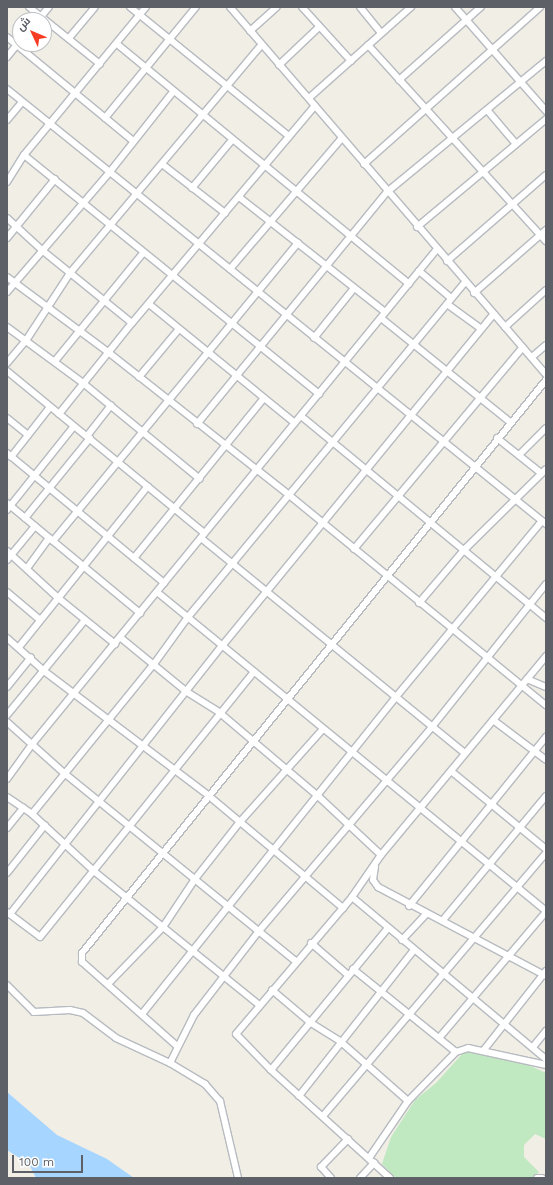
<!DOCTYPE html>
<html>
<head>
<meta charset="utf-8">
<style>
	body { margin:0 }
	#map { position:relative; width:553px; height:1185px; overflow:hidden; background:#f0eee5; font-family:"Work Sans",Cairo,sans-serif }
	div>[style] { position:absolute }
	.green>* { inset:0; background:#c0e9c1 }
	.water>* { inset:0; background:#a6d5ff }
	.roads { filter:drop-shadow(1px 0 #b7bbc0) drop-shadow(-1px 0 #b7bbc0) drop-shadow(0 1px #b7bbc0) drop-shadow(0 -1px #b7bbc0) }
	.minor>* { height:6px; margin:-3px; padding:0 3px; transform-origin:3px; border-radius:3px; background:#fff }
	span { translate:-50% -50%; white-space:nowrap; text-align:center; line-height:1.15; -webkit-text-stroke:3px #fff; paint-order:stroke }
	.frame { position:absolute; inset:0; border:8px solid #5d6167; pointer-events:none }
	.north { position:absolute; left:12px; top:12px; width:40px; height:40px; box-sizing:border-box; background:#fff; border:1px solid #bec0c2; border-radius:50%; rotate:314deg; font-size:11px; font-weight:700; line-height:16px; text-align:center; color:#5d6167 }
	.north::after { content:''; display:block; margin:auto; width:14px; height:18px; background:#f73c24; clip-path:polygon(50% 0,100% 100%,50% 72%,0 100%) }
	.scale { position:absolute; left:12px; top:1155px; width:71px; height:18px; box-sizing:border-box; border:2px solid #5d6167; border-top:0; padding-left:5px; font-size:12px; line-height:14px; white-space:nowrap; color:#5d6167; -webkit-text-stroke:3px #fff; paint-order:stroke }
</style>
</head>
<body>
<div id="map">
	<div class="green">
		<div style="clip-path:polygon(472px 1051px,524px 1063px,546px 1073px,546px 1139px,535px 1134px,524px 1145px,524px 1157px,539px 1172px,533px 1178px,396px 1178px,382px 1164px,391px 1137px,415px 1100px,436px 1083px,463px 1053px)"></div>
	</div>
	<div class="water">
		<div style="clip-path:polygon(7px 1092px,57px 1135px,107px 1159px,134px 1178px,36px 1178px,29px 1164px,7px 1150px)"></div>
	</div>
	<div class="roads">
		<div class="minor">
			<div style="left:29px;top:7px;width:91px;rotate:38.8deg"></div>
			<div style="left:130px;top:7px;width:205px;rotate:39.1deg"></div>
			<div style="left:230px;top:7px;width:484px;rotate:49.3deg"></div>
			<div style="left:302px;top:7px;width:73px;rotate:47.8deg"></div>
			<div style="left:360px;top:7px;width:33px;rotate:51deg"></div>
			<div style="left:455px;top:7px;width:138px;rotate:48.8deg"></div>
			<div style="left:38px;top:20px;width:17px;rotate:-50deg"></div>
			<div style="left:250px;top:31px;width:36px;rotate:-42deg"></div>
			<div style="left:7px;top:37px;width:163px;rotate:39.5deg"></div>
			<div style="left:69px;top:38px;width:40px;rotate:-50deg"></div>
			<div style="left:117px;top:44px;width:378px;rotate:39.4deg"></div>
			<div style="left:368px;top:45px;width:265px;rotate:47.8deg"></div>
			<div style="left:7px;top:57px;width:21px;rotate:-51deg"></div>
			<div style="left:279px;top:65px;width:55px;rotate:-43.5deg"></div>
			<div style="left:399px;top:80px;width:110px;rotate:-41.7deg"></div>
			<div style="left:7px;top:89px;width:693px;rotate:38.91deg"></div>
			<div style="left:309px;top:98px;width:137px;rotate:-41.7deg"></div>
			<div style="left:488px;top:111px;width:43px;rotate:49.7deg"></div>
			<div style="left:105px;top:118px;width:144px;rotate:-50.7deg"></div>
			<div style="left:7px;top:120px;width:23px;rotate:-50deg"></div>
			<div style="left:24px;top:155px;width:380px;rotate:39deg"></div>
			<div style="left:162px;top:164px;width:80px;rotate:37.9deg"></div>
			<div style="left:364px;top:164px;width:236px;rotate:-41.7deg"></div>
			<div style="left:7px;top:182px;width:32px;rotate:-58deg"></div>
			<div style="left:24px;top:155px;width:192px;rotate:-50.5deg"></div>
			<div style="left:192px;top:188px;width:62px;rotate:-50.2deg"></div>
			<div style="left:239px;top:197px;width:186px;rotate:38.2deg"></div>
			<div style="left:7px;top:218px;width:49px;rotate:42.5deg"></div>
			<div style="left:43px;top:251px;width:114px;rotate:39deg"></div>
			<div style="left:417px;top:227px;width:168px;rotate:-39.9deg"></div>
			<div style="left:7px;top:238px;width:76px;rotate:-50.9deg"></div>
			<div style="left:447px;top:261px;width:131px;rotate:-41deg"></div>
			<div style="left:230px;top:269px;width:172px;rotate:-49.5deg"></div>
			<div style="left:419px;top:271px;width:42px;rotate:40.2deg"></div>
			<div style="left:7px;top:277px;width:126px;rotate:36.6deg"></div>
			<div style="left:108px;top:352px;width:231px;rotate:38.3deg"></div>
			<div style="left:289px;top:495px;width:332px;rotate:39.3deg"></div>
			<div style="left:7px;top:292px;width:157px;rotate:-49.4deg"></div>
			<div style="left:109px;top:173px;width:103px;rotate:-51.7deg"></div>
			<div style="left:474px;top:293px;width:96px;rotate:-41.2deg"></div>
			<div style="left:149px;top:304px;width:188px;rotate:39.2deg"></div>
			<div style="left:447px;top:304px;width:41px;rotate:36deg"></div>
			<div style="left:381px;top:318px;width:166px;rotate:38.9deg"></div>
			<div style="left:7px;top:327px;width:94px;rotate:36.4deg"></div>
			<div style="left:83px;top:383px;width:151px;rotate:39.4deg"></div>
			<div style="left:505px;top:327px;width:55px;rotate:-42.1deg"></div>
			<div style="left:314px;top:338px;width:64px;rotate:-51.3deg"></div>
			<div style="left:532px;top:357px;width:18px;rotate:-41deg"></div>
			<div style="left:55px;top:361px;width:139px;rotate:-50.8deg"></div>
			<div style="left:7px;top:363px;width:31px;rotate:-50deg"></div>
			<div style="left:27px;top:339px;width:79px;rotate:-56.9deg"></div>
			<div style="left:70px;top:273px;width:297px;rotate:-50deg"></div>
			<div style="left:7px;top:371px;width:255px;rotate:39.4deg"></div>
			<div style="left:139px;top:377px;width:62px;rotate:-50.2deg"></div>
			<div style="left:59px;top:414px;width:117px;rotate:-51.3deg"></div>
			<div style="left:132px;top:323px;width:284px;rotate:-49.9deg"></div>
			<div style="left:301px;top:416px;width:318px;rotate:39.5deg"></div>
			<div style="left:7px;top:418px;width:27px;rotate:39deg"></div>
			<div style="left:197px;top:424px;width:300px;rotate:-50.7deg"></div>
			<div style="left:387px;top:192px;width:206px;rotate:-39.5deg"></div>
			<div style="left:87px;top:436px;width:39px;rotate:-52deg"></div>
			<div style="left:497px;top:438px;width:56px;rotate:38.5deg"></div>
			<div style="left:7px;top:453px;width:204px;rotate:39.6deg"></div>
			<div style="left:519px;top:455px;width:38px;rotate:-45deg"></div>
			<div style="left:11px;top:457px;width:63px;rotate:-52deg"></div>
			<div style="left:7px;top:503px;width:173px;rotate:39.6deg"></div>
			<div style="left:7px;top:510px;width:107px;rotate:-51.4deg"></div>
			<div style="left:25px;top:518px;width:103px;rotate:-50.9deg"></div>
			<div style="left:201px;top:538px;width:340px;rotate:39.2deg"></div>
			<div style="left:53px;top:541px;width:386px;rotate:-50.6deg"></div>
			<div style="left:354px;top:549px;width:263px;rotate:-50.1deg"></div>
			<div style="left:7px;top:551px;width:68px;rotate:42.6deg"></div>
			<div style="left:57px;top:597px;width:75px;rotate:39deg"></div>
			<div style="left:134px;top:558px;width:206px;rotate:-50.9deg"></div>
			<div style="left:7px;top:560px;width:44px;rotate:-50.5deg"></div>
			<div style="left:28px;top:567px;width:36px;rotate:-54deg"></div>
			<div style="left:7px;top:592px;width:42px;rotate:40.2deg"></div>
			<div style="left:157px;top:592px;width:503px;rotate:39.35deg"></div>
			<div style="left:419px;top:603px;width:70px;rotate:-49.7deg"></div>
			<div style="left:464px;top:550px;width:115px;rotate:-44.6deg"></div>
			<div style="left:7px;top:638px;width:50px;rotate:41.7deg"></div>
			<div style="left:44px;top:671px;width:207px;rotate:37.1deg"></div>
			<div style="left:209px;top:796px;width:175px;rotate:39.9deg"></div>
			<div style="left:121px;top:638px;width:85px;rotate:39.3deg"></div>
			<div style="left:187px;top:692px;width:39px;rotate:32deg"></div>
			<div style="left:220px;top:713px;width:128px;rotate:40.3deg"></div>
			<div style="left:318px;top:796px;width:86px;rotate:43.1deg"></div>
			<div style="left:19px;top:647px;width:206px;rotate:-51.3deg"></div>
			<div style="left:527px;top:679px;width:21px;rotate:23deg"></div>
			<div style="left:7px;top:687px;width:38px;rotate:-51deg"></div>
			<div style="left:7px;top:715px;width:123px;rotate:-50.6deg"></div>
			<div style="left:493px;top:720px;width:66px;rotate:37deg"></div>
			<div style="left:7px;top:722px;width:76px;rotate:41.8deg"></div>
			<div style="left:64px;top:773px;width:298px;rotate:39.1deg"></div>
			<div style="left:451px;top:771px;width:123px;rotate:39.4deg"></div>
			<div style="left:7px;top:779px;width:44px;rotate:-54.2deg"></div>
			<div style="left:33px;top:743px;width:638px;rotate:-50.72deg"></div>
			<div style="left:7px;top:797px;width:30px;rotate:34deg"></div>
			<div style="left:32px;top:814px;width:86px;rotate:42.6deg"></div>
			<div style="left:95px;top:872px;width:211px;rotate:39deg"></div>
			<div style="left:32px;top:814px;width:193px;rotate:-50.9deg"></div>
			<div style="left:154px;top:664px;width:58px;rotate:-54.1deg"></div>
			<div style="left:188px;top:617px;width:435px;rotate:-50.4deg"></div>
			<div style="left:7px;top:828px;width:26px;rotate:-51deg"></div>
			<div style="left:375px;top:867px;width:13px;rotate:99deg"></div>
			<div style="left:373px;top:880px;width:9px;rotate:54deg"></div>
			<div style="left:378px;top:887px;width:190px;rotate:27.9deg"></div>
			<div style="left:7px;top:873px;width:61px;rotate:-51.6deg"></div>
			<div style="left:352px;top:897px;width:253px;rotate:39.9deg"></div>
			<div style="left:409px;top:906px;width:218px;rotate:-51deg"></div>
			<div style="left:7px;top:912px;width:41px;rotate:37.1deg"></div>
			<div style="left:40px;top:937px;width:341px;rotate:-51.1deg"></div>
			<div style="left:10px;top:914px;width:342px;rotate:-51.7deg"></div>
			<div style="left:222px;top:646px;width:429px;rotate:-50.7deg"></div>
			<div style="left:443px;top:920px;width:161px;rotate:-50.3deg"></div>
			<div style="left:402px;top:940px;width:35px;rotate:-47deg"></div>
			<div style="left:311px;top:943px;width:49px;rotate:40.9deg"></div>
			<div style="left:353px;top:969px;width:132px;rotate:38.9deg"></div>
			<div style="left:456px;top:1052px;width:13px;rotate:-18deg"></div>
			<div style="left:468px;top:1048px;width:80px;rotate:12.3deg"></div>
			<div style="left:109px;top:983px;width:78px;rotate:-46deg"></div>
			<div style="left:163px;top:927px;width:58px;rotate:-56.3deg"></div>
			<div style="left:195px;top:879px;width:71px;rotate:-51.8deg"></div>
			<div style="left:239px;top:823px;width:126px;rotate:-48.2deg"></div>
			<div style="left:7px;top:985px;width:38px;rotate:45deg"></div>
			<div style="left:34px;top:1012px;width:36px;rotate:-3deg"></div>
			<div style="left:70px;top:1010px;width:13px;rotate:13deg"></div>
			<div style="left:83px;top:1013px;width:41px;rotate:37.1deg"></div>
			<div style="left:116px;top:1038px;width:60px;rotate:24.8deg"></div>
			<div style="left:170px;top:1063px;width:41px;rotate:31deg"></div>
			<div style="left:205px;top:1084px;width:23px;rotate:49deg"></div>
			<div style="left:220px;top:1101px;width:79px;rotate:76.8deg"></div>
			<div style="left:272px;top:990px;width:51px;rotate:40.2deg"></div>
			<div style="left:311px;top:1023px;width:36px;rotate:32deg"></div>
			<div style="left:341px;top:1042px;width:89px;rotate:41.4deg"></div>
			<div style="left:142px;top:1014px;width:405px;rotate:-51.3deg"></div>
			<div style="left:395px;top:698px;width:230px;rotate:-50.3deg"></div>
			<div style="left:439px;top:1038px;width:165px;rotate:-49.7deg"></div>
			<div style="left:177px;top:1046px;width:127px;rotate:-138.5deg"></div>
			<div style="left:82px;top:962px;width:9px;rotate:-90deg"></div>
			<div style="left:82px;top:953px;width:737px;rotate:-51deg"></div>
			<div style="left:533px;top:1047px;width:21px;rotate:-51deg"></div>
			<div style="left:483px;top:1051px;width:102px;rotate:-51.8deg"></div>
			<div style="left:170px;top:1063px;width:54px;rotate:-63.4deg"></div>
			<div style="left:194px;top:1015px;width:106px;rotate:-52.3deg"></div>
			<div style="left:259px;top:931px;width:267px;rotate:-49.7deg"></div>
			<div style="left:432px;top:727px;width:183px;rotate:-51.4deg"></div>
			<div style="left:271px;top:1070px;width:184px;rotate:-50.5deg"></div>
			<div style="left:299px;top:1096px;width:186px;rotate:-51.8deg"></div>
			<div style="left:323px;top:1116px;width:345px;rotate:-49.7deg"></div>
			<div style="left:369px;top:1158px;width:69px;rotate:-55.6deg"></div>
			<div style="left:408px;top:1101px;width:69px;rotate:-45.6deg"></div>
			<div style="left:331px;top:1178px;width:15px;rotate:-132deg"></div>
			<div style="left:321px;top:1167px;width:39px;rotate:-46deg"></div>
			<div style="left:360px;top:1178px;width:21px;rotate:-47deg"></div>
			<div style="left:390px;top:1178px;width:161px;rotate:-137.8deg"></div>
			<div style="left:271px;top:1070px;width:50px;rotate:-134.2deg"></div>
			<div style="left:236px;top:1034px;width:180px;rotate:-49.7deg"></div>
			<div style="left:352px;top:897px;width:51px;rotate:-55.4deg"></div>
			<div style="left:381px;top:855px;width:259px;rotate:-50.3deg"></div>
			<div style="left:537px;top:1178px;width:5px"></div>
		</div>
	</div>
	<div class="frame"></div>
	<div class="north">ش</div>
	<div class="scale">100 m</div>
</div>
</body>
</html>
